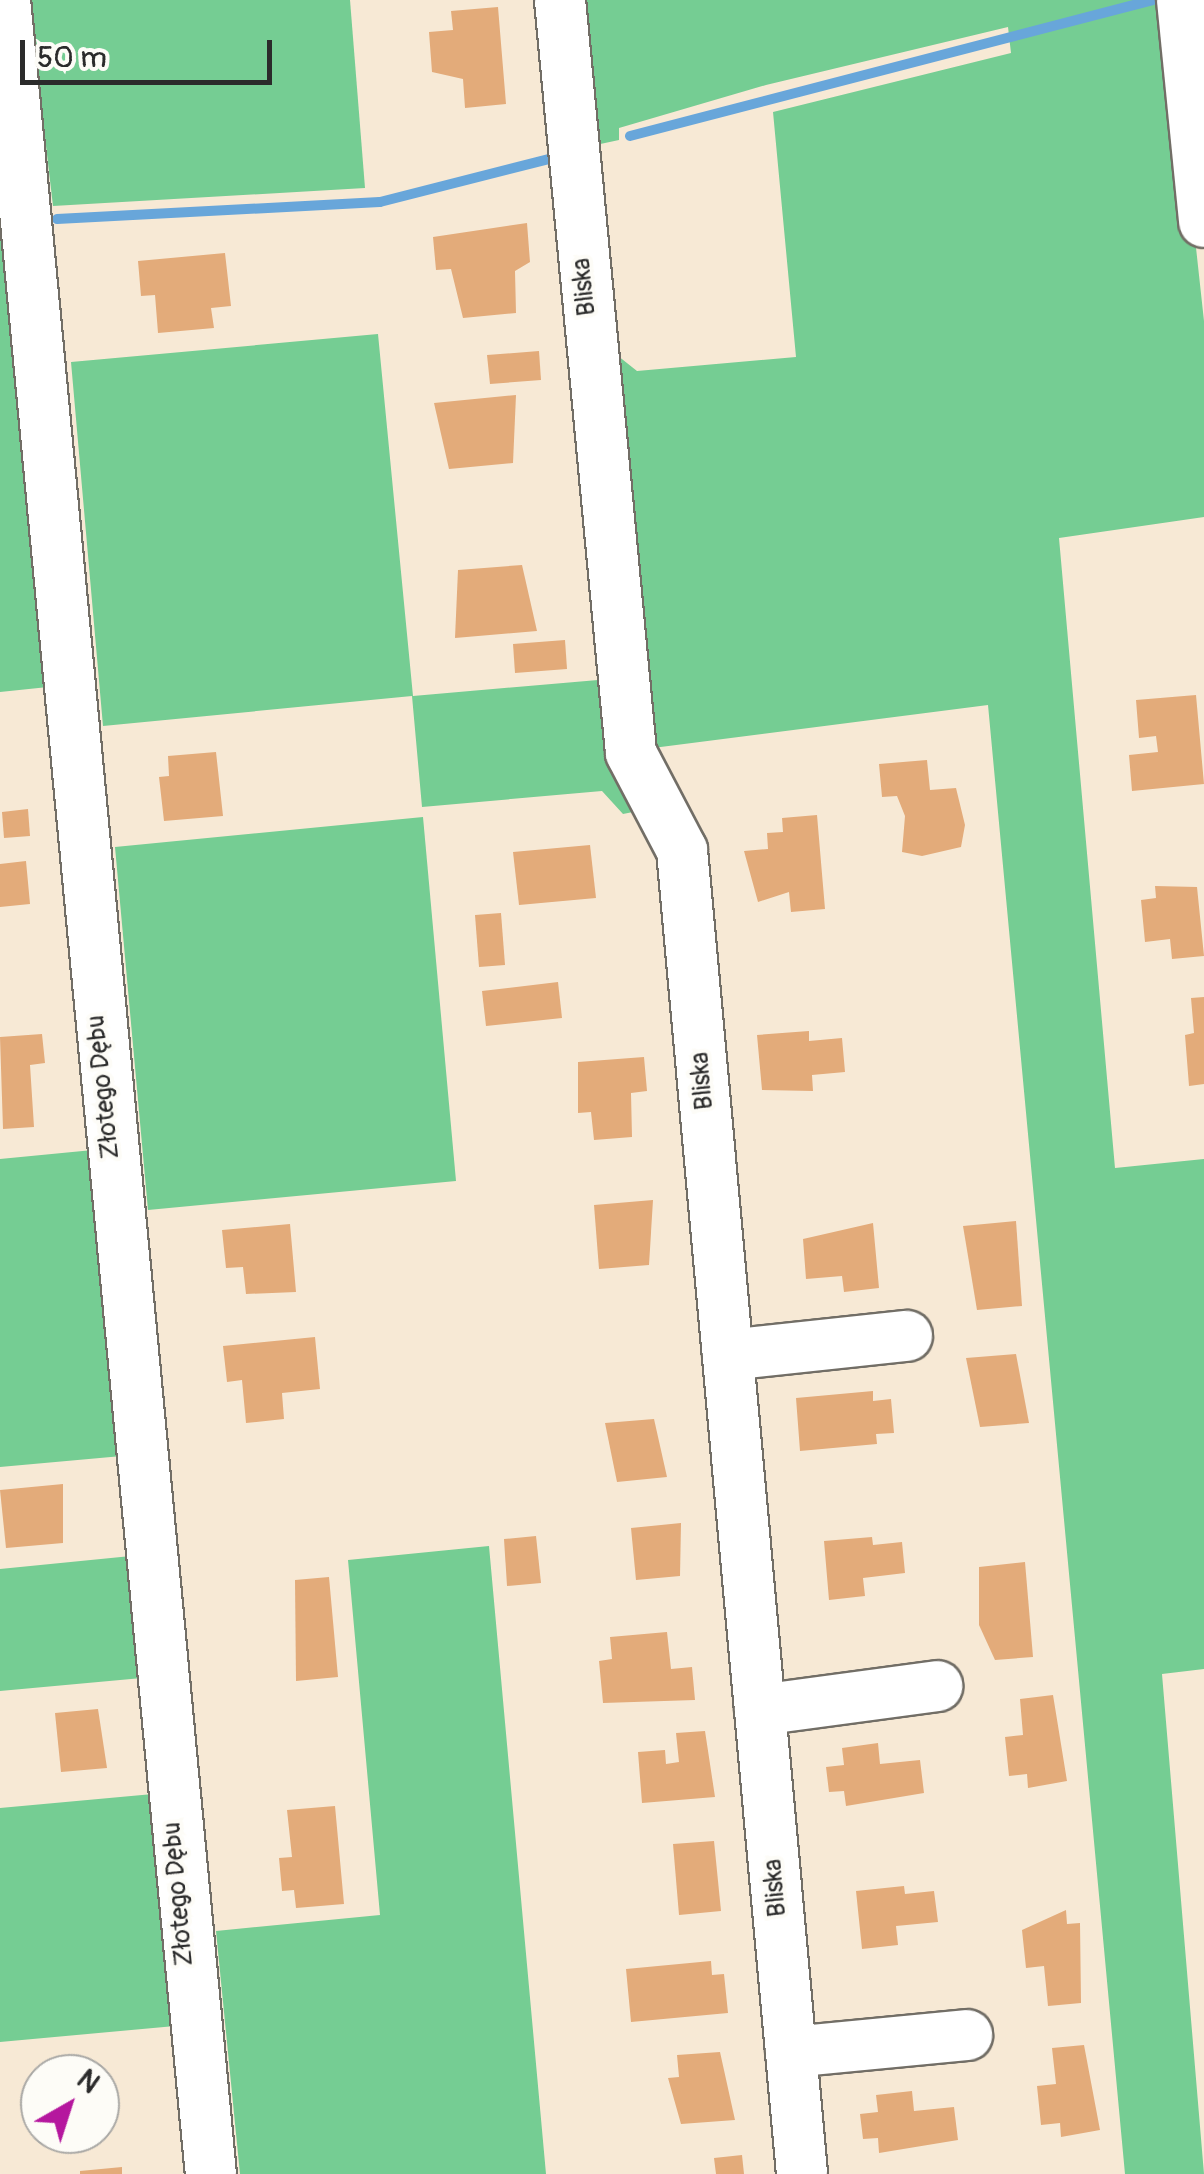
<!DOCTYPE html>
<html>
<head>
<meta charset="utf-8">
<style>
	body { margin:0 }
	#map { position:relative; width:1204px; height:2174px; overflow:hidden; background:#f7e9d5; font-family:Pangolin,sans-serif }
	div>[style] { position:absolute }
	.green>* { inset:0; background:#75cd93 }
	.stream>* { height:10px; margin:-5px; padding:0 5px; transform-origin:5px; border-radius:5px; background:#68a6da }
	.building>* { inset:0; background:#e3ab7a }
	.roads { filter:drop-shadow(2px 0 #726e66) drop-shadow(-2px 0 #726e66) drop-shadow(0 2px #726e66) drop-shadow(0 -2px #726e66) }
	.minor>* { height:50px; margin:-25px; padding:0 25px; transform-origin:25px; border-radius:25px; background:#fff }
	span { translate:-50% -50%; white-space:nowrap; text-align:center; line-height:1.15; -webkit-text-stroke:8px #fdfcf7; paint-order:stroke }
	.street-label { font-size:25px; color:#2b2b2b }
	.north { position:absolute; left:20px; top:2054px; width:100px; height:100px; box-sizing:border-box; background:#fdfcf7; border:2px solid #a9a8a5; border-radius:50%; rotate:39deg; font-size:28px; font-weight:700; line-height:40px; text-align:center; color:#2b2b2b }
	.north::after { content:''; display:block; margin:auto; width:35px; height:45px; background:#b5179e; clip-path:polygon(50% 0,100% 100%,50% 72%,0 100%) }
	.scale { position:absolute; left:20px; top:40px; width:252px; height:45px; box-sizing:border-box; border:5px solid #2b2b2b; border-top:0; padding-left:12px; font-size:30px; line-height:35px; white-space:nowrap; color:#2b2b2b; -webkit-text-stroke:8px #fdfcf7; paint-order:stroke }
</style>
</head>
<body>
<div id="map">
	<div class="green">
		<div style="clip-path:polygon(29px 0,350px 0,365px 188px,53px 206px)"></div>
		<div style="clip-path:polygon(578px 0,1169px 0,1204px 321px,1204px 517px,1059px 538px,1115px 1168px,1204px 1159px,1204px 1669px,1162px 1674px,1204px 2174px,1125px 2174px,988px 705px,645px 749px,608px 348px,637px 371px,796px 357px,773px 112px,1011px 53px,1008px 27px,766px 85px,619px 128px,619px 140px,591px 146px)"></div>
		<div style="clip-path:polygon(6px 239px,48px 687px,0 692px,0 240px)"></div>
		<div style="clip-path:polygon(378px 334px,413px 696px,598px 680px,607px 765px,633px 812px,623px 814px,602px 791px,422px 807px,412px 696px,103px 726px,71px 362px)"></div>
		<div style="clip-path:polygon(423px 817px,456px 1181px,148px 1210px,115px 847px)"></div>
		<div style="clip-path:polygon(93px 1150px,122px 1456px,0 1467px,0 1159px)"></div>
		<div style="clip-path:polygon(489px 1546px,546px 2174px,240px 2174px,216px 1931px,380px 1915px,348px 1560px)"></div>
		<div style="clip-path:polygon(131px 1556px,142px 1678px,0 1691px,0 1569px)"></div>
		<div style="clip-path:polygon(153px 1794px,175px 2026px,0 2042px,0 1808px)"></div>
	</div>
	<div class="stream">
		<div style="left:630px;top:136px;width:540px;rotate:-14.58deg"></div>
		<div style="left:57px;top:219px;width:323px;rotate:-3deg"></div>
		<div style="left:380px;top:202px;width:179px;rotate:-14.3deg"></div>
	</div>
	<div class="building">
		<div style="clip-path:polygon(498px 7px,506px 104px,465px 108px,463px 79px,432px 72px,429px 32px,453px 30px,451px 11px)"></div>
		<div style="clip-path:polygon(527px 223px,530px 262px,515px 271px,516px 313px,463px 318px,451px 269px,436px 270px,433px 237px)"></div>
		<div style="clip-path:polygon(225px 253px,231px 306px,211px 308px,214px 328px,158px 333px,155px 295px,141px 296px,138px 261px)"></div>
		<div style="clip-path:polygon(539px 351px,541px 380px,490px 384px,487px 355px)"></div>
		<div style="clip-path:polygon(516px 395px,513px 463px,449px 469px,434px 403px)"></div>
		<div style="clip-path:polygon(522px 565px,537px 631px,455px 638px,458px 570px)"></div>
		<div style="clip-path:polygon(565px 640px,567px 669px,515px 673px,513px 644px)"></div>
		<div style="clip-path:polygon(1196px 695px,1204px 784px,1132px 791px,1129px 755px,1158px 752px,1156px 736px,1139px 738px,1136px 700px)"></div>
		<div style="clip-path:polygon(216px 752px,223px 816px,164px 821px,159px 777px,169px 776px,168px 756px)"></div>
		<div style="clip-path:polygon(927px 760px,930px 790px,956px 788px,965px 825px,961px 847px,922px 856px,902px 852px,905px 816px,897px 796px,882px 797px,879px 764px)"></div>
		<div style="clip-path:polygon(28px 809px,30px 836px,4px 838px,2px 812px)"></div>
		<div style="clip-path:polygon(817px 815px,825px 909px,791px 912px,789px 892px,758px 902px,744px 851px,768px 849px,767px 833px,783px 832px,782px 818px)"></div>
		<div style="clip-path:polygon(590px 845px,596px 898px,519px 905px,513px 852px)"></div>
		<div style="clip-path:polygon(26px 861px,30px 904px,0 907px,0 864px)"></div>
		<div style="clip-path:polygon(1155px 886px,1197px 887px,1204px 956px,1172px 959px,1170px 939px,1145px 942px,1141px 900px,1156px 898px)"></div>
		<div style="clip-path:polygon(501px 913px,505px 965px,479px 967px,475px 915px)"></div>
		<div style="clip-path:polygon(558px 982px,562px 1018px,486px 1026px,482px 991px)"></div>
		<div style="clip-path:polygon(1204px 997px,1204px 1084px,1189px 1086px,1185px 1035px,1194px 1033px,1191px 998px)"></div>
		<div style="clip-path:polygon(809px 1031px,809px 1041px,842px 1038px,845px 1072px,812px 1075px,813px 1091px,762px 1090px,757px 1035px)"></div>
		<div style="clip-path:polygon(42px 1034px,45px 1063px,30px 1065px,34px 1127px,3px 1129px,0 1037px)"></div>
		<div style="clip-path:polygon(644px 1057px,647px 1091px,631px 1093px,632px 1137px,594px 1140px,591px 1112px,578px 1113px,578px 1062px)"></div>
		<div style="clip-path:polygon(653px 1200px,649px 1265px,599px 1269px,594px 1205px)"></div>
		<div style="clip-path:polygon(1016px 1221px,1022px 1306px,977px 1310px,963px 1226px)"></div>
		<div style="clip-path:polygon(873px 1223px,879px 1288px,844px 1292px,842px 1276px,806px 1279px,803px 1239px)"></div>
		<div style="clip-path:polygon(290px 1224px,296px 1292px,246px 1294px,243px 1267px,226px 1268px,222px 1230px)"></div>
		<div style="clip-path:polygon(315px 1337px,320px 1389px,282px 1393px,284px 1419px,246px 1423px,242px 1380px,227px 1382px,223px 1346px)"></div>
		<div style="clip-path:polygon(1016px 1354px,1029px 1423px,980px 1427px,966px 1358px)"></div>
		<div style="clip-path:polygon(873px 1391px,873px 1401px,891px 1399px,894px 1433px,876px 1434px,877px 1444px,800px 1451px,796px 1398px)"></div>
		<div style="clip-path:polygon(654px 1419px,667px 1477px,617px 1482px,605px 1423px)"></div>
		<div style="clip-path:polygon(63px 1484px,63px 1543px,6px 1548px,0 1490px)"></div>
		<div style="clip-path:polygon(681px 1523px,680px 1576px,636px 1580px,631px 1528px)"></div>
		<div style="clip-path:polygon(536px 1536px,541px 1583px,507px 1586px,504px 1539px)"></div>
		<div style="clip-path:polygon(872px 1537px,873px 1545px,902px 1542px,905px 1573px,863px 1578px,865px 1596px,829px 1600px,824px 1541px)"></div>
		<div style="clip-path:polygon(1025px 1562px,1033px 1657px,995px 1660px,979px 1625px,979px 1567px)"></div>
		<div style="clip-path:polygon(329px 1577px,338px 1677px,296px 1681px,295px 1580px)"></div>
		<div style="clip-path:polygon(667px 1632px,671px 1669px,692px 1667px,695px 1700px,603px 1703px,599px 1661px,612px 1659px,610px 1637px)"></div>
		<div style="clip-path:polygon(1053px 1695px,1067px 1781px,1028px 1788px,1027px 1774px,1009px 1776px,1005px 1737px,1023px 1735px,1020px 1699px)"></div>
		<div style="clip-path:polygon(98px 1709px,107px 1768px,61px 1772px,55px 1713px)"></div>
		<div style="clip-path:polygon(705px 1731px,715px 1797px,642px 1803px,638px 1752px,665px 1750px,666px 1764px,679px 1762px,676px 1733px)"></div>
		<div style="clip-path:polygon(878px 1743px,880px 1764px,920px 1760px,924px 1793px,846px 1806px,844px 1791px,829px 1792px,826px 1767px,844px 1765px,842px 1748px)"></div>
		<div style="clip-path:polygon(335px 1806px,344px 1904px,296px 1908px,294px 1890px,282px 1891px,279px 1858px,292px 1857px,287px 1810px)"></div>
		<div style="clip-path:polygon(714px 1841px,721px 1911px,679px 1915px,673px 1844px)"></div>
		<div style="clip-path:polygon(904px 1886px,905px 1894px,934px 1891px,938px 1922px,896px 1926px,898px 1945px,862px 1949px,856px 1891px)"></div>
		<div style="clip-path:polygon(1066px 1910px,1067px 1924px,1080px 1923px,1081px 2003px,1048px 2006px,1044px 1966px,1026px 1968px,1022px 1930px)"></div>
		<div style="clip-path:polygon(711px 1961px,712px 1975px,724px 1974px,728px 2013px,631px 2022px,626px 1969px)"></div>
		<div style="clip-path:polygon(1084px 2045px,1100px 2130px,1061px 2137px,1060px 2123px,1041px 2125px,1037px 2086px,1056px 2084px,1052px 2048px)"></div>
		<div style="clip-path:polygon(720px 2052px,735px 2120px,681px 2124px,668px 2078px,679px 2077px,677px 2055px)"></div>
		<div style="clip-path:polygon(40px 2076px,40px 2134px,33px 2135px,28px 2078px)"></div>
		<div style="clip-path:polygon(912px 2091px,914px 2111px,954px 2107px,958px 2140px,879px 2153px,878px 2138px,863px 2139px,860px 2114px,878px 2112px,876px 2095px)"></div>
		<div style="clip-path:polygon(742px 2155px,744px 2174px,716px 2174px,714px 2158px)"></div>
		<div style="clip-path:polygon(122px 2167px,122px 2174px,80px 2174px,80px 2171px)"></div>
	</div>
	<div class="roads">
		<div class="minor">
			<div style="left:5px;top:0;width:2184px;rotate:84.59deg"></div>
			<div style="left:560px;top:0;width:756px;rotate:84.61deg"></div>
			<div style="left:631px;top:753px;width:110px;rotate:62.3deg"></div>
			<div style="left:682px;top:850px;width:1329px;rotate:84.82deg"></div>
			<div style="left:1182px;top:0;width:223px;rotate:84.3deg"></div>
			<div style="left:728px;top:1355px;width:180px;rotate:-6.1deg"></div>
			<div style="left:760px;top:1710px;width:179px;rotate:-7.7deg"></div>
			<div style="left:791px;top:2052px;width:177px;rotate:-5.5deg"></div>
		</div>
	</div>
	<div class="street-label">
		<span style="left:585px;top:287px;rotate:-96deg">Bliska</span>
		<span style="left:703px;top:1081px;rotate:-95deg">Bliska</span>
		<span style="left:104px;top:1087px;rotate:-96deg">Złotego Dębu</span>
		<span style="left:776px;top:1888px;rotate:-95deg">Bliska</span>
		<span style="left:179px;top:1894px;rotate:-95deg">Złotego Dębu</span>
	</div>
	<div class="north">N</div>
	<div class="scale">50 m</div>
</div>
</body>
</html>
